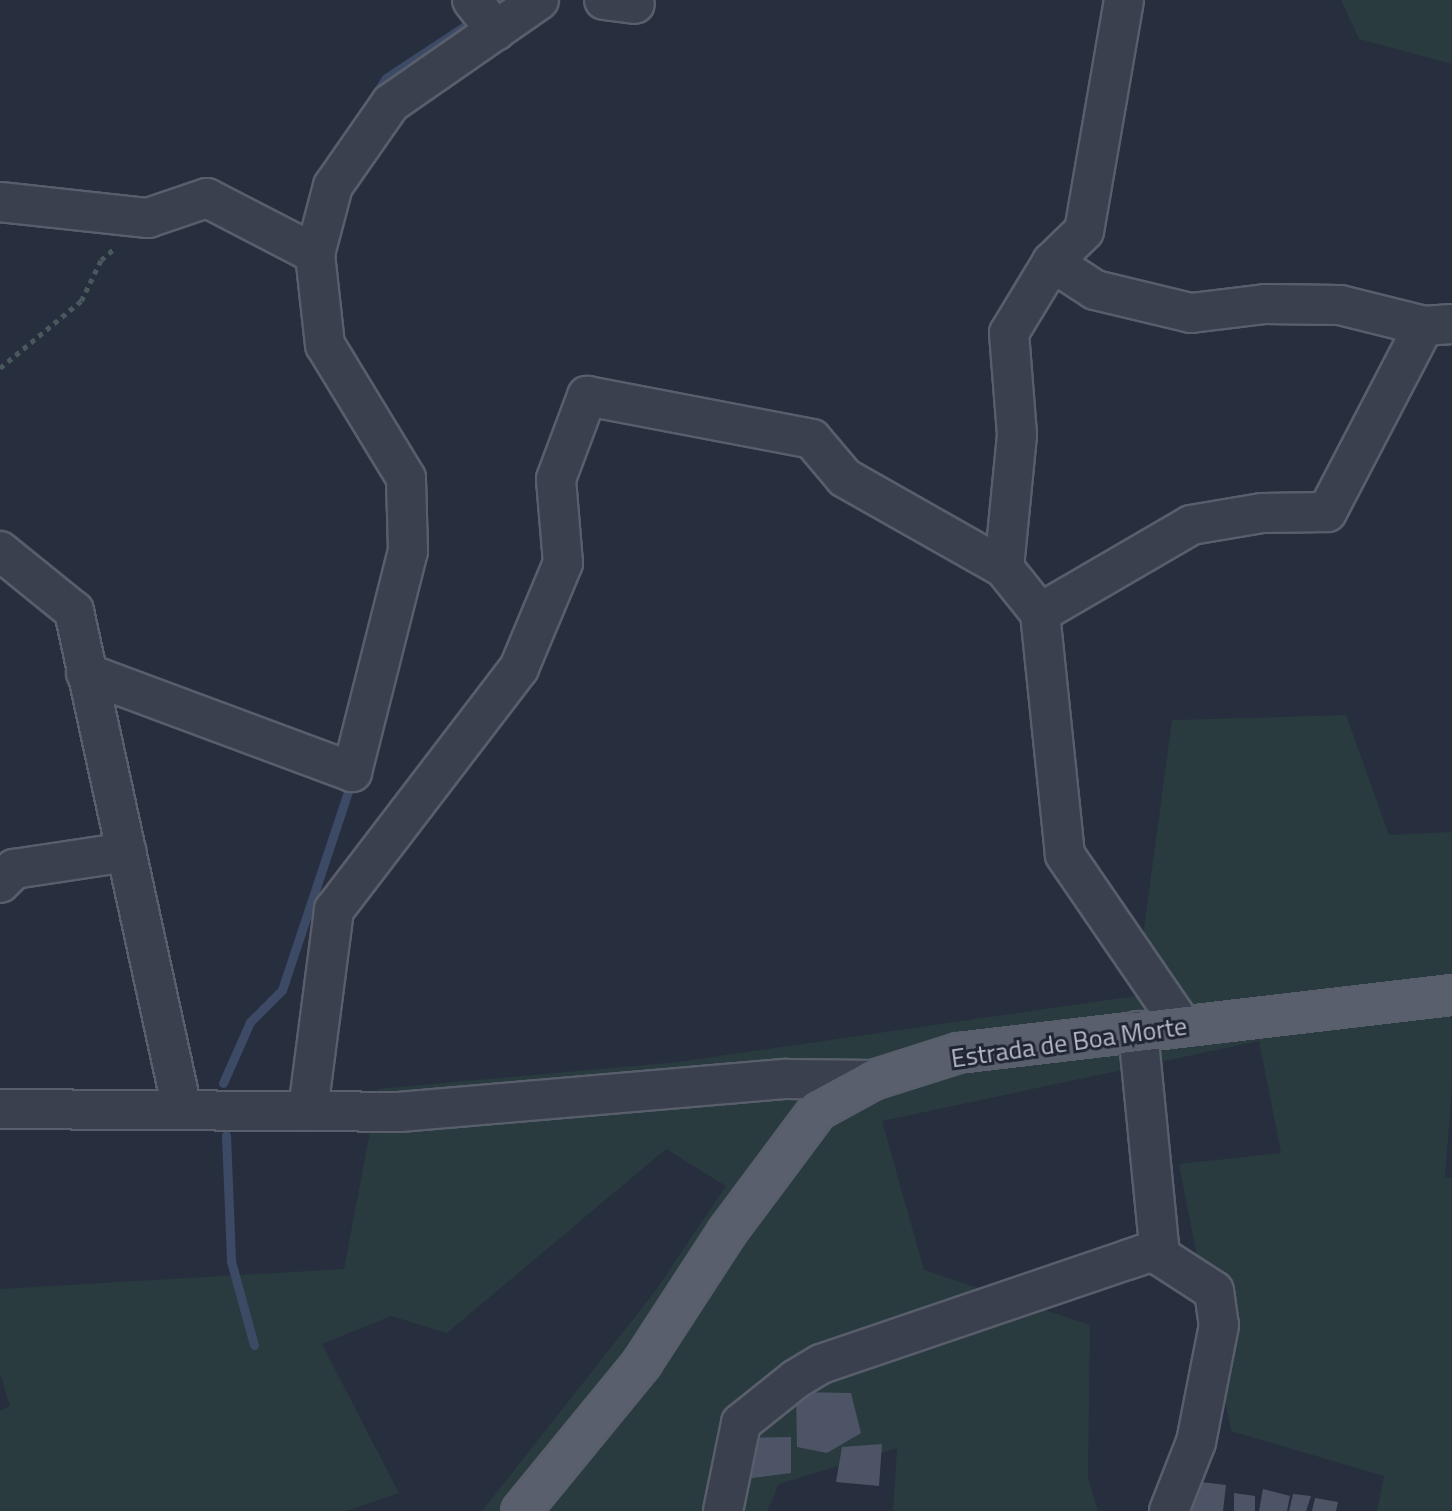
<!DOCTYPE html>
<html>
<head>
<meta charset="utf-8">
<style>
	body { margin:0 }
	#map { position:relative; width:1452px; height:1511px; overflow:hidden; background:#272e3d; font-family:"Titillium Web",sans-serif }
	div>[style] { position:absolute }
	.green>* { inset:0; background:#293b3f }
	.stream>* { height:9px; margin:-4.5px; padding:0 4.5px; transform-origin:4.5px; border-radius:4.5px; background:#3d4a65 }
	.building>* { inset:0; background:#4d5466 }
	.path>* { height:4.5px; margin-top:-2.25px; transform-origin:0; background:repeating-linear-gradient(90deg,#48585d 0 5px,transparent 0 10px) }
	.roads { filter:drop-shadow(2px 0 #585e6b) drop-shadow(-2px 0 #585e6b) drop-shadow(0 2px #585e6b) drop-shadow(0 -2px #585e6b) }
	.minor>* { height:38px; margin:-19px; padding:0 19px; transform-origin:19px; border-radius:19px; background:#3a404e }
	.major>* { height:38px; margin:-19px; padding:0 19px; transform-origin:19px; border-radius:19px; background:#595f6d }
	span { translate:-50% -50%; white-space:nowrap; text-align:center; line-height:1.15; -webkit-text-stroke:6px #1f2533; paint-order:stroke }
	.street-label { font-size:26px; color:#b7bbc8 }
</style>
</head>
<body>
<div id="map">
	<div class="green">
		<div style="clip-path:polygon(1341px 0,1452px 0,1452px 64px,1359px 39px)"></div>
		<div style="clip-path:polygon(1346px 715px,1389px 835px,1452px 832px,1452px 1087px,1445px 1177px,1452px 1178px,1452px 1511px,1377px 1511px,1384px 1476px,1231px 1431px,1179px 1164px,1281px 1153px,1259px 1041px,882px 1121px,924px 1270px,1090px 1325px,1088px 1478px,1098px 1511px,893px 1511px,897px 1448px,779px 1484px,767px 1511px,482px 1511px,653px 1294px,726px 1186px,666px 1149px,447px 1333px,391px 1316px,322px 1344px,399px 1493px,346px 1511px,0 1511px,0 1411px,10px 1406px,0 1373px,0 1289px,344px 1269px,378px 1089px,678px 1062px,1135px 996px,1172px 720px)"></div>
	</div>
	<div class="stream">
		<div style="left:375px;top:95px;width:20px;rotate:-57deg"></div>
		<div style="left:386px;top:78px;width:109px;rotate:-33.4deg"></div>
		<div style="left:223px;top:1083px;width:67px;rotate:-66.1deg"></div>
		<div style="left:250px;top:1022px;width:45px;rotate:-45deg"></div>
		<div style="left:282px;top:990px;width:222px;rotate:-71.6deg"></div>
		<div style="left:226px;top:1135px;width:126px;rotate:87.7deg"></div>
		<div style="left:231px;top:1261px;width:87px;rotate:74.7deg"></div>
	</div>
	<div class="building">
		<div style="clip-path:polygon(796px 1392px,851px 1393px,861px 1433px,827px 1453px,797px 1447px)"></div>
		<div style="clip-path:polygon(791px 1437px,791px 1473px,746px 1479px,741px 1438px)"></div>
		<div style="clip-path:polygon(882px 1444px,879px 1486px,836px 1482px,842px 1447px)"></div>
		<div style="clip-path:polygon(1184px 1480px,1226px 1485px,1223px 1511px,1177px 1511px)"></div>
		<div style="clip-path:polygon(1263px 1489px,1290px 1496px,1287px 1511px,1259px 1511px)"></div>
		<div style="clip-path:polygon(1234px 1493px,1255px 1496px,1255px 1511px,1234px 1511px)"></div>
		<div style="clip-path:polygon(1293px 1494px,1311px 1496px,1306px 1511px,1289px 1511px)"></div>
		<div style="clip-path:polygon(1315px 1498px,1338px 1502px,1336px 1511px,1312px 1511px)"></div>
	</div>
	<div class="path">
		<div style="left:0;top:368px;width:105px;rotate:-39.6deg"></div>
		<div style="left:81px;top:301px;width:46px;rotate:-64deg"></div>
		<div style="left:101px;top:260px;width:20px;rotate:-41deg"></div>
	</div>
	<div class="roads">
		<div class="minor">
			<div style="left:472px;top:0;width:39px;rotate:52deg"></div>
			<div style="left:604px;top:0;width:31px;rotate:7deg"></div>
			<div style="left:1124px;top:0;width:234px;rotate:99.8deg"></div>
			<div style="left:1084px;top:231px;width:45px;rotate:135.9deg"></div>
			<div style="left:1052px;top:262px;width:83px;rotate:121.2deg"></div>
			<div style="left:1009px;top:333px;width:102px;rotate:85.5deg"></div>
			<div style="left:1017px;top:435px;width:134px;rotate:95.6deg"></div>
			<div style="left:1004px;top:568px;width:58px;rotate:51.3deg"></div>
			<div style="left:1040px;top:613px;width:243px;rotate:84.1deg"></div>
			<div style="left:1065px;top:855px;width:207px;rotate:55.6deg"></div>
			<div style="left:0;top:202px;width:149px;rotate:6.2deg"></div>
			<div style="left:148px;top:218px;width:62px;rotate:-18.7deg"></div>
			<div style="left:207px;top:198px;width:122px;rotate:27.4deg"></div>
			<div style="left:1052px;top:262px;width:51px;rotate:33.1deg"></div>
			<div style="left:1095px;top:290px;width:99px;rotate:13.5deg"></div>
			<div style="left:1191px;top:313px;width:75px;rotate:-6.9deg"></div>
			<div style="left:1265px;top:304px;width:75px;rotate:0.8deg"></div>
			<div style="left:1340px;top:305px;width:87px;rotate:14deg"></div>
			<div style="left:1424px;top:326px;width:28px;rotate:-4deg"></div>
			<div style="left:0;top:551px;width:95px;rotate:39deg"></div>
			<div style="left:74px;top:611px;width:510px;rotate:77.76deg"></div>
			<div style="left:1040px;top:613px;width:175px;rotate:-30.2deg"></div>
			<div style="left:1191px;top:525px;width:72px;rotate:-9.6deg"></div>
			<div style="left:1262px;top:513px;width:65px;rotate:-0.9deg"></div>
			<div style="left:1327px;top:512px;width:210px;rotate:-62.5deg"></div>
			<div style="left:86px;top:673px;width:284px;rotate:20.4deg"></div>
			<div style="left:352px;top:772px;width:228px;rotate:-75.8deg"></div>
			<div style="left:408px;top:551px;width:73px;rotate:-91.6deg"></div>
			<div style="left:406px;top:478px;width:156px;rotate:-121.3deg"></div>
			<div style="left:325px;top:345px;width:92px;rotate:-96.3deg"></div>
			<div style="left:315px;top:254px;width:70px;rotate:-75.2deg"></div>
			<div style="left:333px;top:186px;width:101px;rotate:-55.1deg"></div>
			<div style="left:391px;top:103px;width:180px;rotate:-34.8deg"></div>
			<div style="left:0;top:883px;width:20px;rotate:-45deg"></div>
			<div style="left:14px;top:869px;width:114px;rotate:-8.6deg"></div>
			<div style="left:1138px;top:1031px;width:226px;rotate:84.4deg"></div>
			<div style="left:1160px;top:1256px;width:64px;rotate:32.9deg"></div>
			<div style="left:1214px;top:1291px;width:34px;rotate:82deg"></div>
			<div style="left:1219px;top:1325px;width:119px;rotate:101.1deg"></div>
			<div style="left:1196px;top:1442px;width:74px;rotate:111.4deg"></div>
			<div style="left:0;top:1109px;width:399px;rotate:0.4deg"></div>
			<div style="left:399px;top:1112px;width:389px;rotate:-4.9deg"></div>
			<div style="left:787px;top:1079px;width:86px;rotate:0.7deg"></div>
			<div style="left:308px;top:1110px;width:202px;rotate:-82.6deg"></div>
			<div style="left:334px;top:910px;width:305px;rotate:-52.6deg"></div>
			<div style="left:519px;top:668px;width:114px;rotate:-67.3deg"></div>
			<div style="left:563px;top:563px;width:84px;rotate:-94.8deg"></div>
			<div style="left:556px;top:479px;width:89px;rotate:-69.5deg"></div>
			<div style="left:587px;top:396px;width:229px;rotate:10.8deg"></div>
			<div style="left:812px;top:439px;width:51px;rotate:49.8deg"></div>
			<div style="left:845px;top:478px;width:183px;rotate:29.5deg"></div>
			<div style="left:723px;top:1511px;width:90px;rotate:-78.4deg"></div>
			<div style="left:741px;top:1423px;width:70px;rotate:-38.7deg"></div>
			<div style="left:796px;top:1379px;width:29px;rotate:-31deg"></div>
			<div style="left:821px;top:1364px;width:357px;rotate:-18.8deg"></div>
			<div style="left:1159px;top:1249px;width:34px;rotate:161deg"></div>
		</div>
		<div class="major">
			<div style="left:521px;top:1511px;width:191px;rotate:-50.7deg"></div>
			<div style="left:642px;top:1363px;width:156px;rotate:-57deg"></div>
			<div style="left:727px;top:1232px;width:152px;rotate:-53.3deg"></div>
			<div style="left:818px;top:1110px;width:63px;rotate:-28.6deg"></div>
			<div style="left:873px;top:1080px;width:89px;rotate:-17.6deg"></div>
			<div style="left:958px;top:1053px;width:497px;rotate:-6.7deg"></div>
		</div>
	</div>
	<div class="street-label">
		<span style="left:1069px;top:1042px;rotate:-8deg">Estrada de Boa Morte</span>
	</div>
</div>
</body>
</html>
